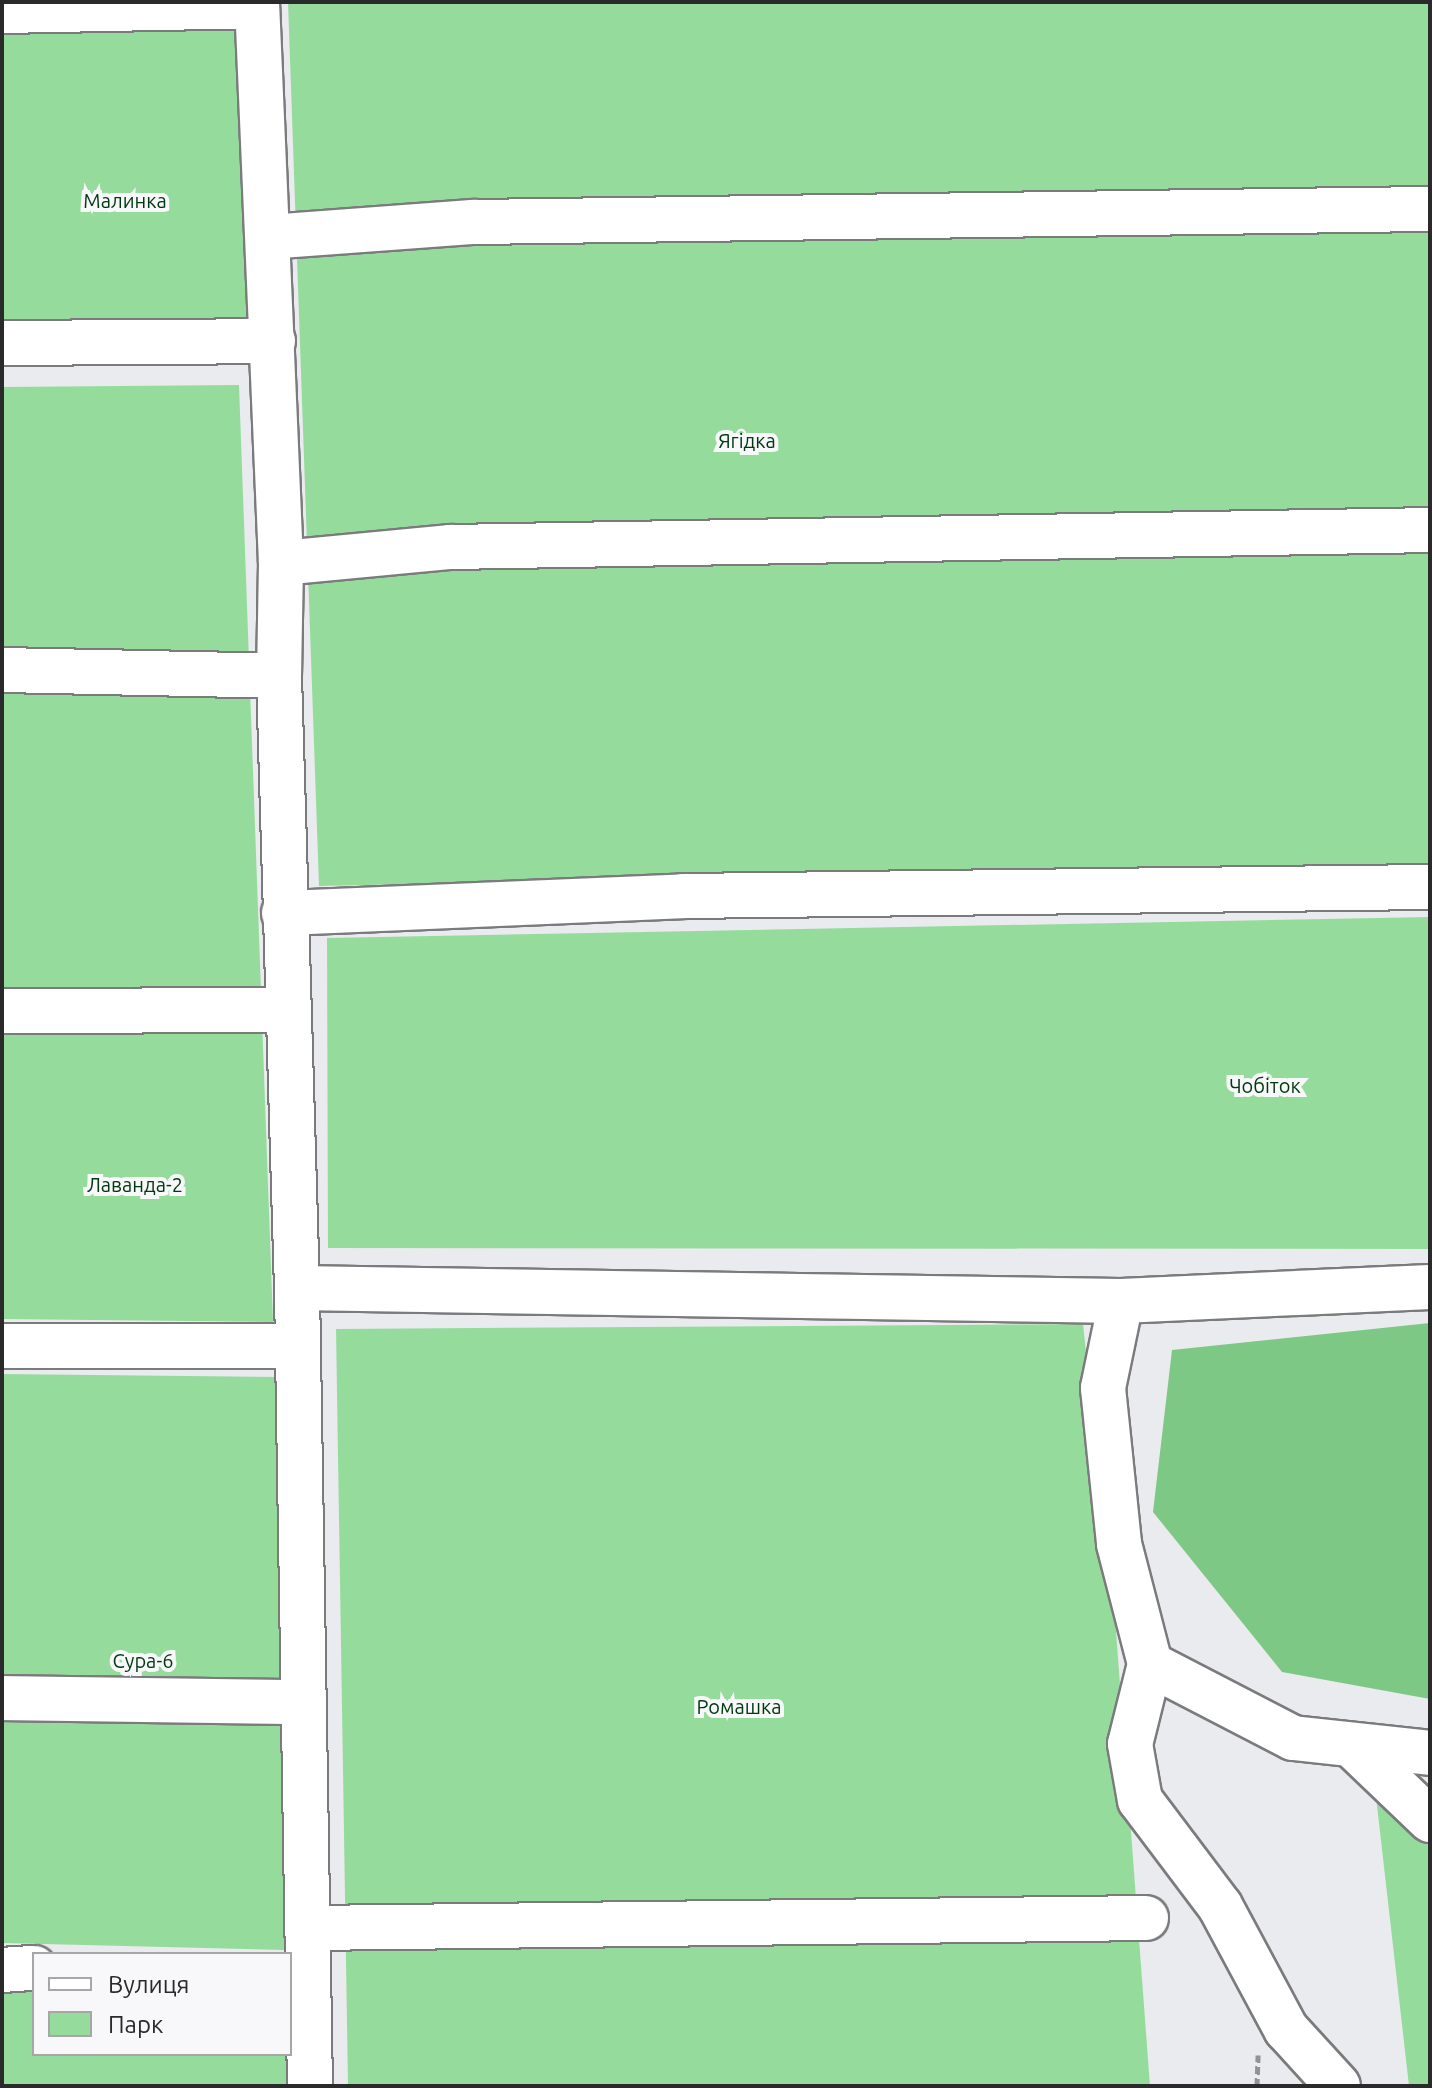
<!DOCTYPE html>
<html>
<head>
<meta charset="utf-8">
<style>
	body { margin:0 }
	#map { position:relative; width:1432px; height:2088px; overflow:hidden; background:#eaebee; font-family:Ubuntu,sans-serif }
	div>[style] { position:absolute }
	.green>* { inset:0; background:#95dc9c }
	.forest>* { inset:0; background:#7ec886 }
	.path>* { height:5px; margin-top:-2.5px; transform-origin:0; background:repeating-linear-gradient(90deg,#929294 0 8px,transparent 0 12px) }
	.roads { filter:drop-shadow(2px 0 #7b7b7e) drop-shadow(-2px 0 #7b7b7e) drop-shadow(0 2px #7b7b7e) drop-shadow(0 -2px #7b7b7e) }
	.minor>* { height:44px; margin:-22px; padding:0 22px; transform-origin:22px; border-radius:22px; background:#fff }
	span { translate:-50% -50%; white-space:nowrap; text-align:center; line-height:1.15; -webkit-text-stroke:8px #f8f8fb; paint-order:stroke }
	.park-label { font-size:20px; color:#00390f }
	.frame { position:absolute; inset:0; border:4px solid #2a2a2b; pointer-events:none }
	.legend { position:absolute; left:32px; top:1952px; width:260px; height:104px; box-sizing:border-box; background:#f8f8fb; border:2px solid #a6a6a8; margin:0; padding:10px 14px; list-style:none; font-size:24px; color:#2a2a2b }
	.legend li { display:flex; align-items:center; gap:16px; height:40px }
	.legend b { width:40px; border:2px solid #a6a6a8 }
</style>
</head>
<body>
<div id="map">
	<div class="green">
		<div style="clip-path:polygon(2px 2px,242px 2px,251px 324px,2px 325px)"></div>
		<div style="clip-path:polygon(288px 2px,1430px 2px,1430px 863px,319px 886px)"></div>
		<div style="clip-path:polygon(239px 385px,273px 1322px,2px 1319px,2px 387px)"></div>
		<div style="clip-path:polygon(1430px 917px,1430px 1249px,328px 1248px,327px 938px)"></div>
		<div style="clip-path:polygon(1083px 1324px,1116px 1631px,1150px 2086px,348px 2086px,336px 1329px)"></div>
		<div style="clip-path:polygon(2px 1374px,282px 1377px,284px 1950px,2px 1943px)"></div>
		<div style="clip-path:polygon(1430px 1785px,1430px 2086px,1409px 2086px,1375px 1788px)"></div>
		<div style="clip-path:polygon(34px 1991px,34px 2054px,290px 2054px,294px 2086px,2px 2086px,2px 1992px)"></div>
	</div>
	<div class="forest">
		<div style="clip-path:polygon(1430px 1323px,1430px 1699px,1282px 1672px,1153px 1512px,1172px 1350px)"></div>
	</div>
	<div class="path">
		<div style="left:1257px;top:2086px;width:31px;rotate:-88deg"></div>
	</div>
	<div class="roads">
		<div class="minor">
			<div style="left:257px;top:2px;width:562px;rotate:87.55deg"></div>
			<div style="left:281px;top:563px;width:113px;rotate:91deg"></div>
			<div style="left:279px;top:676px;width:612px;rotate:88.32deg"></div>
			<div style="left:297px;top:1288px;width:798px;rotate:89.07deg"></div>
			<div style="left:2px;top:11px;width:255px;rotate:-1.1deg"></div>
			<div style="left:268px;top:237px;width:206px;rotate:-4.2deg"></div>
			<div style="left:473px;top:222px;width:957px;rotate:-0.78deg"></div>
			<div style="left:2px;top:343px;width:271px;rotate:-0.4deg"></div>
			<div style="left:281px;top:563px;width:170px;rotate:-5.4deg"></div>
			<div style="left:450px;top:547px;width:980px;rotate:-0.99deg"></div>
			<div style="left:2px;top:670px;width:277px;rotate:1.2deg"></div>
			<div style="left:284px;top:913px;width:399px;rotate:-2.4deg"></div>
			<div style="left:683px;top:896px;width:747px;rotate:-0.69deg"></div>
			<div style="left:2px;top:1011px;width:284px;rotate:-0.2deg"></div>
			<div style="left:297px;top:1288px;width:824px;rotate:0.9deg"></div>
			<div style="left:1121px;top:1301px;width:309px;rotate:-2.6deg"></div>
			<div style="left:1121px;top:1301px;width:89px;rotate:101.7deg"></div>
			<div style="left:1103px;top:1388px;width:157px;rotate:84.1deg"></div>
			<div style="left:1119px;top:1544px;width:124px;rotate:75.5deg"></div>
			<div style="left:1150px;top:1664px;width:82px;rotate:104deg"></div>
			<div style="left:1130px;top:1744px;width:57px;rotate:79.9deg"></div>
			<div style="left:1140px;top:1800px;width:133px;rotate:53deg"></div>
			<div style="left:1220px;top:1906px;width:140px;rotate:61.8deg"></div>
			<div style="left:1286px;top:2029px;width:77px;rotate:47.6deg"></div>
			<div style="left:2px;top:1346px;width:293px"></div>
			<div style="left:1150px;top:1664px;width:161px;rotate:27.4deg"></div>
			<div style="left:1293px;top:1738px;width:138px;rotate:6.2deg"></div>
			<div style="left:2px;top:1698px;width:299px;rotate:0.8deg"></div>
			<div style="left:1355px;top:1748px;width:104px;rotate:43.8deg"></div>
			<div style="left:309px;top:1928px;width:837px;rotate:-0.68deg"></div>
			<div style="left:2px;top:1970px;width:32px;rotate:-4deg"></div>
		</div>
	</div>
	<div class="park-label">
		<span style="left:125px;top:200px">Малинка</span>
		<span style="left:747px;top:440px">Ягідка</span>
		<span style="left:1265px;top:1085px">Чобіток</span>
		<span style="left:135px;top:1184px">Лаванда-2</span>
		<span style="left:143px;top:1660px">Сура-6</span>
		<span style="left:739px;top:1706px">Ромашка</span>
	</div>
	<div class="frame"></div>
	<ul class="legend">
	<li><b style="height:10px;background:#fff"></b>Вулиця</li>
	<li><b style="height:22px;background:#95dc9c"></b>Парк</li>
	</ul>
</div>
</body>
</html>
